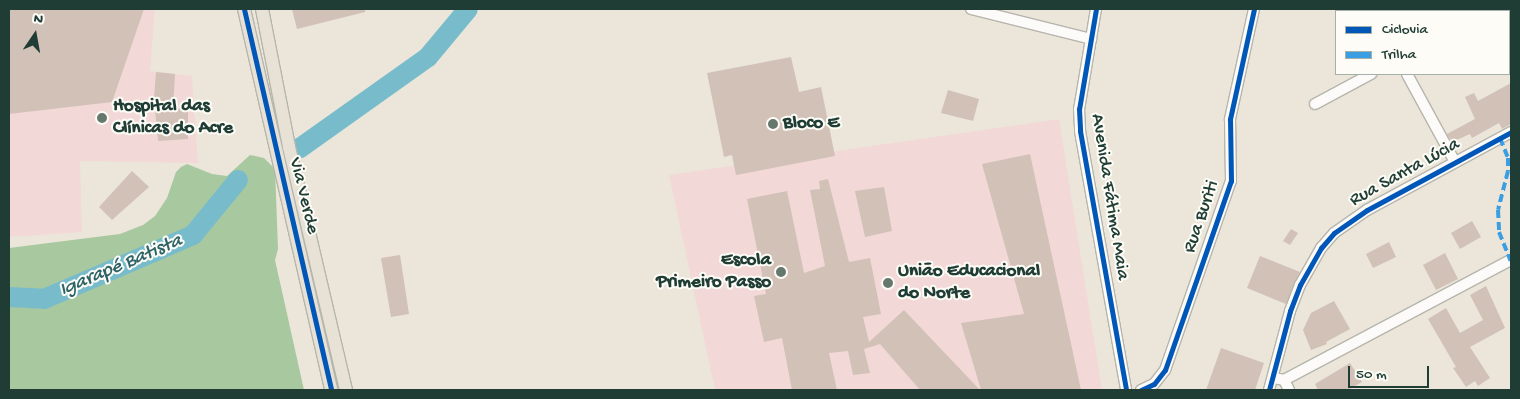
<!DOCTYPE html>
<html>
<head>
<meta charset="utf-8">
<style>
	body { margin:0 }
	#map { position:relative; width:1520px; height:399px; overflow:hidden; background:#ebe6d9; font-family:"Gochi Hand",sans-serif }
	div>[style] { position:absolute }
	.built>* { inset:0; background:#f2d9d7 }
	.forest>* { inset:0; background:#a8c8a0 }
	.river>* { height:20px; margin:-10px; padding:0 10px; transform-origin:10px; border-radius:10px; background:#78bccc }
	.building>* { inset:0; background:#d2c1b7 }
	.roads { filter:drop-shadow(1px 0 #b6b5ac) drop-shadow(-1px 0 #b6b5ac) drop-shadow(0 1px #b6b5ac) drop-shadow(0 -1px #b6b5ac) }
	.minor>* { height:10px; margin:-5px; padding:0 5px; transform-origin:5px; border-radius:5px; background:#fcfbf9 }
	.major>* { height:12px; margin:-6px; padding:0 6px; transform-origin:6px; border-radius:6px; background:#e7e2d5 }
	.quiet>* { height:4px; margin-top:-2px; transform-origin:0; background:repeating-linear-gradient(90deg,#3c9ee2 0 8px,transparent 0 12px) }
	.cycleway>* { height:5px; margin:-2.5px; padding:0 2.5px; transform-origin:2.5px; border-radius:2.5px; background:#0057b8 }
	.dots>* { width:14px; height:14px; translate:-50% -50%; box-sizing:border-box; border:2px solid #fdfcf7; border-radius:50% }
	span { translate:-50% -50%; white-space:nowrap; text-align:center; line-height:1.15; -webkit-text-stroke:4px #fdfcf7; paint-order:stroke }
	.poi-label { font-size:19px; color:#1f3d34; font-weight:700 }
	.left { translate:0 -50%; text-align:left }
	.right { translate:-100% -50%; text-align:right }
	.street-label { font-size:19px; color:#1f3d34 }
	.water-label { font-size:20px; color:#2d6367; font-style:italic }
	.frame { position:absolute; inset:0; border:10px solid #1f3d34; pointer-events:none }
	.legend { position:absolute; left:1335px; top:10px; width:175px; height:65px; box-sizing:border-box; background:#fdfcf7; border:1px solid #a4b0a9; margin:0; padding:6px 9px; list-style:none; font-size:15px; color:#1f3d34 }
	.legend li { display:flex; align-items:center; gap:10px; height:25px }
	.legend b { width:25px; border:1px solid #a4b0a9 }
	.north { position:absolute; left:10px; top:10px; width:50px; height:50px; -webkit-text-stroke:4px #fdfcf7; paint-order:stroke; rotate:12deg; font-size:14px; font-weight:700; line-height:20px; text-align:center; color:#1f3d34 }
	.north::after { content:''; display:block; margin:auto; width:18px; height:22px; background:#1f3d34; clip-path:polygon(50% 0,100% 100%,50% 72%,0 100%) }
	.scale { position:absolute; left:1348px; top:366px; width:81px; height:22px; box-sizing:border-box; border:2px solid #1f3d34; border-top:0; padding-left:6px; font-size:15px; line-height:18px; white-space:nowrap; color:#1f3d34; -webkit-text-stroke:4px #fdfcf7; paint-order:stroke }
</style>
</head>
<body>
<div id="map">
	<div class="built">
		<div style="clip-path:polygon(9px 9px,155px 9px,150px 71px,192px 76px,198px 163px,80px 161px,82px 232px,9px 237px)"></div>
		<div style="clip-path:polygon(1059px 119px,1102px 390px,715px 390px,669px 175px)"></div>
	</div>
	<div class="forest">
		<div style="clip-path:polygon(250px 155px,264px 158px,275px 169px,278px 249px,275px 260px,304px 390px,9px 390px,9px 248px,120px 234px,143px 225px,155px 216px,167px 198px,176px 172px,181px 167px,187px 164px,212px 174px,227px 176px)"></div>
	</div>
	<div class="river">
		<div style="left:300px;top:148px;width:157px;rotate:-35.4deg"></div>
		<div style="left:428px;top:57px;width:62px;rotate:-50.2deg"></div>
		<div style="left:9px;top:297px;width:35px;rotate:3deg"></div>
		<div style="left:44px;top:299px;width:162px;rotate:-23.2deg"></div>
		<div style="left:193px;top:235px;width:71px;rotate:-50.7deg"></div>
	</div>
	<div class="building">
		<div style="clip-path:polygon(9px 9px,144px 9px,112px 102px,9px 114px)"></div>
		<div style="clip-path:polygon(292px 9px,365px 9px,365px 12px,297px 29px)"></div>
		<div style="clip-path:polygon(791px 57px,799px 92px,821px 87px,835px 156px,736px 175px,732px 155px,724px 157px,707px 73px)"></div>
		<div style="clip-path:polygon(156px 72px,175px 74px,173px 108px,188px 108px,188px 139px,158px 141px,154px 99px)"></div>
		<div style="clip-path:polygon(1511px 83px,1511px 124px,1502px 129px,1499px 123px,1472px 138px,1470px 134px,1452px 142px,1447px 134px,1475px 119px,1465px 97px,1474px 93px,1478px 101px)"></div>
		<div style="clip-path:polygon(948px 90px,979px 99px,973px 121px,941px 113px)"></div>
		<div style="clip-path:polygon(1030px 154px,1081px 390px,981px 390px,961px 323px,1024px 314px,982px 164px)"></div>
		<div style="clip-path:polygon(132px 171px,149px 187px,112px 220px,99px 207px)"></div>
		<div style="clip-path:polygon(828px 179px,849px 262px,870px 258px,881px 314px,863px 317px,869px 342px,904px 310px,980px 390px,920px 390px,880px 344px,864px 349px,870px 373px,853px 375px,848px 351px,829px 353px,837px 390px,792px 390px,782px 338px,764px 342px,754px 296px,766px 294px,747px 199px,787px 191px,804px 273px,825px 266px,810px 190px,820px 189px,819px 181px)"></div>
		<div style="clip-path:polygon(884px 187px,892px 231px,865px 237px,855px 191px)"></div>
		<div style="clip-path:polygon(1472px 221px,1481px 237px,1460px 249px,1451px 233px)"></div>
		<div style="clip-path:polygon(1291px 229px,1298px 233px,1290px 245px,1283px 241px)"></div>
		<div style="clip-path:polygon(1389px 242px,1396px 257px,1373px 268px,1366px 254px)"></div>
		<div style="clip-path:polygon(1445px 253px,1458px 279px,1436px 290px,1423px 265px)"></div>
		<div style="clip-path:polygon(400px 255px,409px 314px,391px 317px,381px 258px)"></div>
		<div style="clip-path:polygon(1260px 256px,1300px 272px,1286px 304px,1247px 288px)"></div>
		<div style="clip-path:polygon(1486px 286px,1505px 328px,1470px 347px,1490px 378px,1478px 386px,1475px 381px,1466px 387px,1453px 368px,1456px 367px,1428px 319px,1446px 308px,1460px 333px,1483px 320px,1470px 295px)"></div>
		<div style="clip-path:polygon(1334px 301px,1350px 329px,1326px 342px,1327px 344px,1311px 350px,1303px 330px,1311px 313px)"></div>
		<div style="clip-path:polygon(1221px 348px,1264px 363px,1255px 390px,1206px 390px)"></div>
		<div style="clip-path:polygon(1350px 363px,1362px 382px,1348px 390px,1318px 390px,1315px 384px)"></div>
	</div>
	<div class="roads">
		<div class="minor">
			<div style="left:971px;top:9px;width:124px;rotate:14deg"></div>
			<div style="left:1096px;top:9px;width:101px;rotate:99.6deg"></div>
			<div style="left:1079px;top:109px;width:22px;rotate:87deg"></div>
			<div style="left:1080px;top:131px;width:263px;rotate:79.9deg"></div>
			<div style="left:1485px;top:11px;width:5px;rotate:-22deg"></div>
			<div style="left:1407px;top:74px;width:100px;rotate:61.4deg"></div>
			<div style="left:1315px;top:104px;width:64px;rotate:-28.2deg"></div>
			<div style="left:1274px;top:378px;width:10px;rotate:11deg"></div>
			<div style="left:1284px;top:380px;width:257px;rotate:-27.9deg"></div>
			<div style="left:1284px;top:380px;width:11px;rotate:63deg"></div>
			<div style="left:1141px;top:390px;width:14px;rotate:-25deg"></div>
			<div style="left:1154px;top:384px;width:18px;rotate:-52deg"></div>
			<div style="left:1165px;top:370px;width:200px;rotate:-70.8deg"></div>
			<div style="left:1231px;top:181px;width:62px;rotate:-90.9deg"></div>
			<div style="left:1230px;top:119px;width:113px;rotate:-77.7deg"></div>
			<div style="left:1269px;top:390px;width:82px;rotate:-75.1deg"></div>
			<div style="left:1290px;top:311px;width:28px;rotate:-69deg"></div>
			<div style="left:1300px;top:285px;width:43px;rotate:-60.4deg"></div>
			<div style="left:1321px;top:248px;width:20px;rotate:-49deg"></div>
			<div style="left:1334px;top:233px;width:40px;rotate:-34.9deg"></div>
			<div style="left:1367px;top:210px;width:164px;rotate:-28.4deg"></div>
		</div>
		<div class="major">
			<div style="left:244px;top:9px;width:391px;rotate:77.1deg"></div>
			<div style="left:262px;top:9px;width:141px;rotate:78.9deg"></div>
			<div style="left:289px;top:147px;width:250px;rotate:76.8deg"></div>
		</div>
	</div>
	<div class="quiet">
		<div style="left:1500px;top:138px;width:22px;rotate:68deg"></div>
		<div style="left:1508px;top:158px;width:13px;rotate:90deg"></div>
		<div style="left:1508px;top:171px;width:40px;rotate:104.4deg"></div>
		<div style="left:1498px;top:210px;width:22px;rotate:87deg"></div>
		<div style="left:1499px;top:232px;width:31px;rotate:68deg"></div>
	</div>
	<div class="cycleway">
		<div style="left:244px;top:9px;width:391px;rotate:77.1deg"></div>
		<div style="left:1096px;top:9px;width:101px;rotate:99.6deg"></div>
		<div style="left:1079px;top:109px;width:22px;rotate:87deg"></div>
		<div style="left:1080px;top:131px;width:263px;rotate:79.9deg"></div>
		<div style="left:1141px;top:390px;width:14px;rotate:-25deg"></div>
		<div style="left:1154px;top:384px;width:18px;rotate:-52deg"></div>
		<div style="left:1165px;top:370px;width:200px;rotate:-70.8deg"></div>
		<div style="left:1231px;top:181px;width:62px;rotate:-90.9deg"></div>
		<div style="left:1230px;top:119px;width:113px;rotate:-77.7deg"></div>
		<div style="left:1269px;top:390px;width:82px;rotate:-75.1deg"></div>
		<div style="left:1290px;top:311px;width:28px;rotate:-69deg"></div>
		<div style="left:1300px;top:285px;width:43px;rotate:-60.4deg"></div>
		<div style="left:1321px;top:248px;width:20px;rotate:-49deg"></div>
		<div style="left:1334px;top:233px;width:40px;rotate:-34.9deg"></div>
		<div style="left:1367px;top:210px;width:164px;rotate:-28.4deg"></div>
	</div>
	<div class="dots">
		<div style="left:102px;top:118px;background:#66786e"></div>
		<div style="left:773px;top:124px;background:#66786e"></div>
		<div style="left:781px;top:272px;background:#66786e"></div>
		<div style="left:888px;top:283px;background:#66786e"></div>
	</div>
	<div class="poi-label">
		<span class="left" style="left:113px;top:118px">Hospital das<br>Clínicas do Acre</span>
		<span class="left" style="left:783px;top:124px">Bloco E</span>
		<span class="right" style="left:771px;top:272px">Escola<br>Primeiro Passo</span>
		<span class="left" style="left:898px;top:283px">União Educacional<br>do Norte</span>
	</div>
	<div class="street-label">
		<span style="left:1405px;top:173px;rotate:-29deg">Rua Santa Lúcia</span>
		<span style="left:303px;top:196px;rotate:76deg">Via Verde</span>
		<span style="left:1109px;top:197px;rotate:81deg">Avenida Fátima Maia</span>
		<span style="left:1202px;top:217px;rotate:-71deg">Rua Buriti</span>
	</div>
	<div class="water-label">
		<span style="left:121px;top:266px;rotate:-23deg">Igarapé Batista</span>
	</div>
	<div class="frame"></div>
	<ul class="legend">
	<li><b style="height:6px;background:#0057b8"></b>Ciclovia</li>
	<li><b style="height:6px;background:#3c9ee2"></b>Trilha</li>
	</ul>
	<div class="north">N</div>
	<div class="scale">50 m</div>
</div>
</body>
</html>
